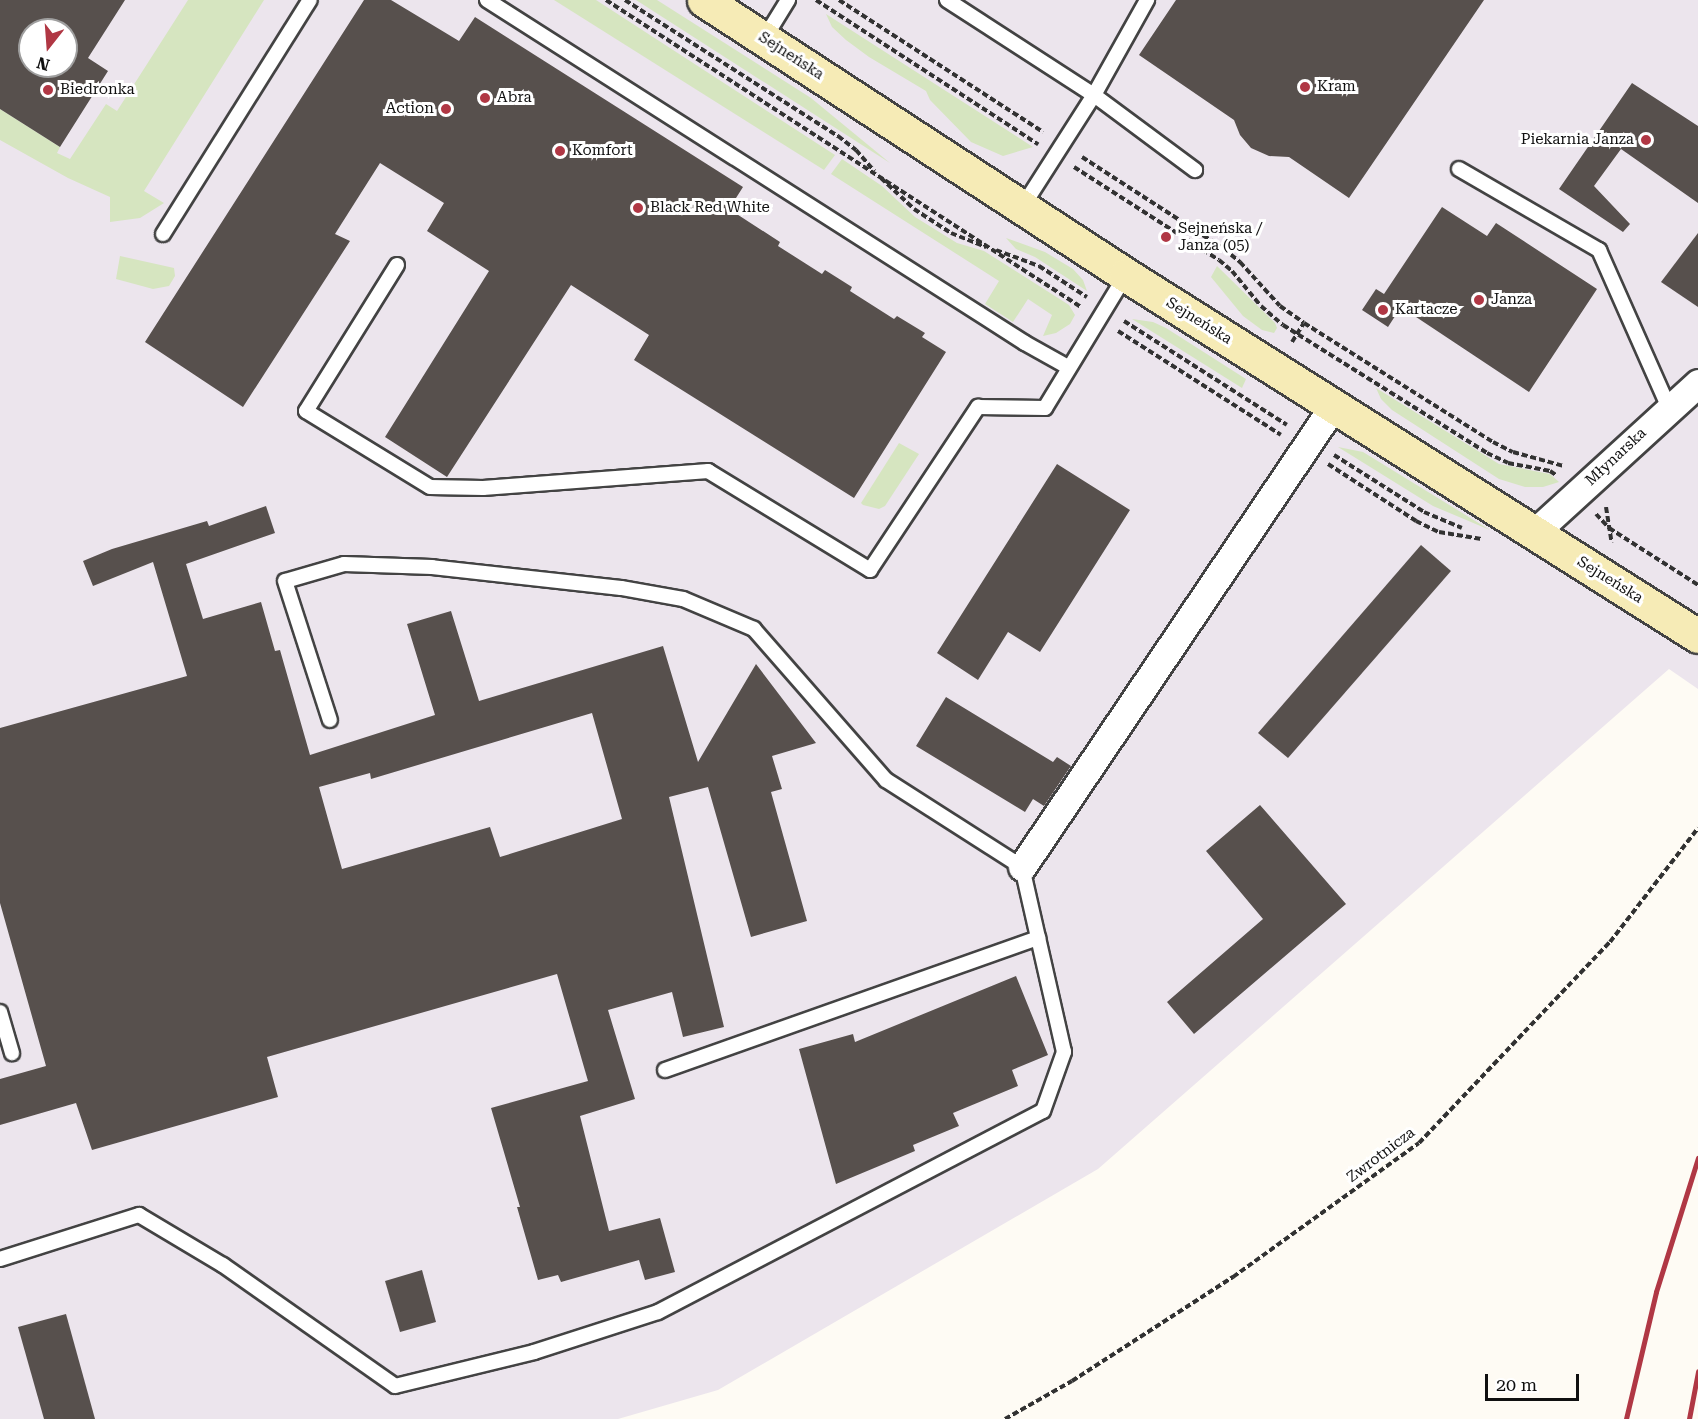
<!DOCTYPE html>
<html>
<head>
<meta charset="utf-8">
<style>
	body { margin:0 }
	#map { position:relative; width:1698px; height:1419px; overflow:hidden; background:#fefbf4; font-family:"Roboto Serif",serif }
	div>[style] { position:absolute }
	.industrial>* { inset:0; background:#ece5ed }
	.green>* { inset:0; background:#d6e5c0 }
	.building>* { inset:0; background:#57504d }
	.path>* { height:4px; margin-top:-2px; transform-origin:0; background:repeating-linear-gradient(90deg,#323232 0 6px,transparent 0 9px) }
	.roads { filter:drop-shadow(2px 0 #434343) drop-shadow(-2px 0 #434343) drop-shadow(0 2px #434343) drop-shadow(0 -2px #434343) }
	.lane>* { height:14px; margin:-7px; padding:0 7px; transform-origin:7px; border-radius:7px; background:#fff }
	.street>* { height:27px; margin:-13.5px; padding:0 13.5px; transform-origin:13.5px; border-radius:13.5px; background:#fff }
	.secondary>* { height:33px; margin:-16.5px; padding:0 16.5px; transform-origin:16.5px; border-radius:16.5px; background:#f6ebb6 }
	.rail>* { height:4.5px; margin:-2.25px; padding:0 2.25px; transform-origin:2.25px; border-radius:2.25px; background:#b03744 }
	.dots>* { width:16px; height:16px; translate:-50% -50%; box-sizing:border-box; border:3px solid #fff; border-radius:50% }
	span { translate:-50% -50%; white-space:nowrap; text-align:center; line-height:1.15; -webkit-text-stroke:6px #fff; paint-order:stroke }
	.street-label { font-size:15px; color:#101010 }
	.poi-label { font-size:15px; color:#101010 }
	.left { translate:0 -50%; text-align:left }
	.right { translate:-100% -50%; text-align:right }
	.north { position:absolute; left:18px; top:18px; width:60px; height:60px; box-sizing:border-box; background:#fff; border:2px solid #9f9f9f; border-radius:50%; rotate:197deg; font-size:16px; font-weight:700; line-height:24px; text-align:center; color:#101010 }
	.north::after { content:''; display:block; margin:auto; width:21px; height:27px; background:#b03744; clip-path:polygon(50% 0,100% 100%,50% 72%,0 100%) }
	.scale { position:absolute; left:1485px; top:1374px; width:94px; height:27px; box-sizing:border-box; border:3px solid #101010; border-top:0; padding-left:8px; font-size:18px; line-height:21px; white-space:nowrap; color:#101010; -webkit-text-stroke:4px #fff; paint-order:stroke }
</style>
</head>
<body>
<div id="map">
	<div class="industrial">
		<div style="clip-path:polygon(evenodd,0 0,1698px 0,1698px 689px,1669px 669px,1098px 1169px,718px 1390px,618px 1419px,0 1419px,0 0,30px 30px,66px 30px,66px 66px,30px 66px,30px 30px)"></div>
	</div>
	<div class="green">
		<div style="clip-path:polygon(188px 0,264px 0,144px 191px,164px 203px,140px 218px,110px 222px,110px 197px,68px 178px,0 140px,0 109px,60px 147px,57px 153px,70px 159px,106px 104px,117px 111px)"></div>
		<div style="clip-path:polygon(554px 0,596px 0,835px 155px,824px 170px)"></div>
		<div style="clip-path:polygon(636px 0,657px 0,811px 98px,890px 163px)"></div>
		<div style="clip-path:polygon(826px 14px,1033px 147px,1003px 156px,971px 142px,930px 100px,926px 91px,869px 57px,846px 40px,832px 27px)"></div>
		<div style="clip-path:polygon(842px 159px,882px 186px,915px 217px,957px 243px,984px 251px,1069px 305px,1075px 315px,1070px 324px,1056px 333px,1043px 336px,1052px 315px,1028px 299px,1013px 322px,985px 304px,999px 281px,831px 174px)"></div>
		<div style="clip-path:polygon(1006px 238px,1045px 252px,1073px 269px,1083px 280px,1087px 291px,1035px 257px,1016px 249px)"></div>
		<div style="clip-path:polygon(120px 256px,174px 268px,175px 276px,169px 286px,153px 289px,116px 279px)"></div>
		<div style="clip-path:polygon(1217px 266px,1275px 323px,1277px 328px,1274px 333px,1262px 330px,1243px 316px,1211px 277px)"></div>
		<div style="clip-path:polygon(1132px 319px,1153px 322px,1166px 328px,1246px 379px,1242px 388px)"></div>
		<div style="clip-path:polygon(1376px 388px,1499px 464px,1550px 474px,1559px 482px,1543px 487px,1525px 487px,1499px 479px,1392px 410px,1381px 399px)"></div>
		<div style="clip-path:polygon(899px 443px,919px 454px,885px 506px,879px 509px,863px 505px,861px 503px)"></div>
		<div style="clip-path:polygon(1338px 447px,1363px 452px,1490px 530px,1433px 506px)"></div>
	</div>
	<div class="building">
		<div style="clip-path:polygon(evenodd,0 0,125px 0,88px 58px,108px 71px,60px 147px,0 109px,0 0,30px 30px,66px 30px,66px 66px,30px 66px,30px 30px)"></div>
		<div style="clip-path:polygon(364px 0,391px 0,459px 41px,475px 17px,743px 187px,729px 209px,780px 242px,778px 246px,822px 274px,825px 270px,852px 287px,850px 291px,894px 319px,897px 316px,925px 333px,922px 337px,946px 352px,854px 498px,634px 360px,649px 335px,571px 285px,447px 477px,385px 437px,489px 271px,427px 231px,444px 203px,380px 163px,335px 234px,350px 241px,243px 407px,145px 342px)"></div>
		<div style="clip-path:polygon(1176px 0,1484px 0,1349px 198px,1289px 157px,1269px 156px,1251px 148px,1240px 135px,1234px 120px,1139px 55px)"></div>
		<div style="clip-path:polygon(1632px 83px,1698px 126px,1698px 203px,1621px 149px,1594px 186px,1630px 224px,1623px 232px,1559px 189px)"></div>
		<div style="clip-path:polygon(1442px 207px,1487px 236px,1496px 223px,1597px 289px,1529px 392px,1401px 307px,1388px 327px,1362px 310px,1376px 289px,1384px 294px)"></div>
		<div style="clip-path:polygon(1698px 233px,1698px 307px,1661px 282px)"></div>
		<div style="clip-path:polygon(1057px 464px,1130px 510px,1040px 652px,1008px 632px,978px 680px,937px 653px)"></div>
		<div style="clip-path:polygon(evenodd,266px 506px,275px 533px,186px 564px,203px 619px,261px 602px,275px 651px,280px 650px,310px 755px,435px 715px,407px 624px,451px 611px,479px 701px,663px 646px,698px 762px,756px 664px,816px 743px,772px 756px,782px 789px,771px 792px,807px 921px,751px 937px,708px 787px,669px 797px,724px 1027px,683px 1037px,672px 992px,608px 1010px,635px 1099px,580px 1116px,609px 1231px,660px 1218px,675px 1272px,645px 1280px,639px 1260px,561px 1282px,558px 1275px,538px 1280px,517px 1207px,520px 1207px,491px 1108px,588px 1081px,557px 974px,267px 1057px,278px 1097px,92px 1150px,76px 1103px,0 1125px,0 1079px,46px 1066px,0 903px,0 728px,187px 676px,153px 562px,93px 586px,83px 561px,112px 549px,207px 521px,209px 526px,266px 506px,592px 713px,622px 819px,500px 857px,490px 827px,342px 869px,319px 787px,370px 773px,371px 779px,592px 713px)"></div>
		<div style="clip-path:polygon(1421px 545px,1451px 571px,1288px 758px,1258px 733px)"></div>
		<div style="clip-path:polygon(946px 697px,1053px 762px,1057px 757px,1071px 766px,1044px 806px,1033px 799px,1025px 812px,916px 746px)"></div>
		<div style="clip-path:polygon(1260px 805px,1346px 904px,1194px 1034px,1167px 1002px,1263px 919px,1206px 851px)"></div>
		<div style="clip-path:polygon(1016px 976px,1048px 1055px,1012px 1070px,1018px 1086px,953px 1113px,959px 1126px,913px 1145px,915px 1151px,836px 1184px,799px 1049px,853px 1034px,855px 1042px)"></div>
		<div style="clip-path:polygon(422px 1270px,436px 1322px,400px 1332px,385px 1281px)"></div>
		<div style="clip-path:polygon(66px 1314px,95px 1419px,44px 1419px,18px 1327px)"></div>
	</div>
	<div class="path">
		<div style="left:606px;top:0;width:566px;rotate:32.88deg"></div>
		<div style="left:625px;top:0;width:253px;rotate:32.6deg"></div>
		<div style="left:838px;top:136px;width:23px;rotate:38deg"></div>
		<div style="left:856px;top:150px;width:28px;rotate:49deg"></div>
		<div style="left:816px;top:0;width:265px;rotate:33deg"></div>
		<div style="left:839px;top:0;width:243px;rotate:32.9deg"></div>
		<div style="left:1082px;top:157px;width:169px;rotate:32.9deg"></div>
		<div style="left:1224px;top:249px;width:21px;rotate:39deg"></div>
		<div style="left:1240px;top:262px;width:59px;rotate:47.7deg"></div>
		<div style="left:1280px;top:306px;width:29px;rotate:35deg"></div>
		<div style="left:1304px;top:323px;width:223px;rotate:32.2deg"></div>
		<div style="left:1493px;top:442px;width:22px;rotate:27deg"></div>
		<div style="left:1513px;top:452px;width:53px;rotate:15.4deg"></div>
		<div style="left:1074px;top:167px;width:172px;rotate:32.7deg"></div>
		<div style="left:1219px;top:260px;width:17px;rotate:40deg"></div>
		<div style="left:1232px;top:271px;width:45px;rotate:50.4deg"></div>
		<div style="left:1261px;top:306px;width:29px;rotate:41deg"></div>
		<div style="left:1283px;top:325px;width:241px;rotate:32.1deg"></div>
		<div style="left:1487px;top:453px;width:23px;rotate:25deg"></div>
		<div style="left:1508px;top:463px;width:43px;rotate:10.8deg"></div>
		<div style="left:1550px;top:471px;width:7px;rotate:34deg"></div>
		<div style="left:881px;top:178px;width:45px;rotate:43.2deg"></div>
		<div style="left:914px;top:209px;width:44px;rotate:33deg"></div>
		<div style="left:951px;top:233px;width:38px;rotate:22deg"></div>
		<div style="left:996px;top:250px;width:46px;rotate:20.4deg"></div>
		<div style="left:1039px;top:266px;width:57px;rotate:32.9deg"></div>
		<div style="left:1124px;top:321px;width:193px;rotate:32.5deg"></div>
		<div style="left:1118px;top:331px;width:193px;rotate:32.5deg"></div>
		<div style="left:1292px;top:342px;width:22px;rotate:-58deg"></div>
		<div style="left:1334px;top:455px;width:107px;rotate:32.3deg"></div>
		<div style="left:1424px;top:512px;width:41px;rotate:22.8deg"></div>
		<div style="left:1328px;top:464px;width:105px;rotate:32.9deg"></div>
		<div style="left:1416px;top:521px;width:25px;rotate:26deg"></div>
		<div style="left:1439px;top:532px;width:43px;rotate:9.5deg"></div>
		<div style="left:1606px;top:507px;width:36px;rotate:81deg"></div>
		<div style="left:1596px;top:514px;width:19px;rotate:47deg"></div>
		<div style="left:1609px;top:528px;width:106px;rotate:32.6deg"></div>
		<div style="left:1005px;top:1419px;width:77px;rotate:-29.6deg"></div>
		<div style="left:1072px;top:1381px;width:192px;rotate:-32.9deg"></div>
		<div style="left:1233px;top:1277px;width:229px;rotate:-35.8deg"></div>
		<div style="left:1419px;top:1143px;width:277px;rotate:-46.5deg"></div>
		<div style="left:1610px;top:942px;width:144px;rotate:-52.3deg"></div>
	</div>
	<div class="roads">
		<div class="lane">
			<div style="left:487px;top:0;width:638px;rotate:32.52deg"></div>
			<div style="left:1025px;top:343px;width:49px;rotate:29.2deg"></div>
			<div style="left:947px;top:0;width:175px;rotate:32.9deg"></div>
			<div style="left:1094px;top:95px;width:126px;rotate:36.6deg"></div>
			<div style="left:764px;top:39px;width:46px;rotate:-58.4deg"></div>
			<div style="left:1459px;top:169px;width:162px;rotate:30.1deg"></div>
			<div style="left:1599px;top:250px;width:173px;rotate:66.1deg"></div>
			<div style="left:1023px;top:206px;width:132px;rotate:-57.4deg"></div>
			<div style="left:1094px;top:95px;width:109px;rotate:-60.8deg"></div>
			<div style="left:163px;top:234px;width:276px;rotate:-57.9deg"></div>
			<div style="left:397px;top:265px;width:172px;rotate:121.9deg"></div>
			<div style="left:306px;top:411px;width:145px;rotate:31.5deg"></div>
			<div style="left:430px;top:487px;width:53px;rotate:1.1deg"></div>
			<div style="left:483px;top:488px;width:226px;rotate:-4.3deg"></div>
			<div style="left:708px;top:471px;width:190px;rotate:31.4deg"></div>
			<div style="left:870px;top:570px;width:196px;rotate:-56.5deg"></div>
			<div style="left:978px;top:407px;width:67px;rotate:0.9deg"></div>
			<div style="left:1045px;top:408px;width:156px;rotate:-58.7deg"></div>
			<div style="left:0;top:1012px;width:43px;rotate:73.7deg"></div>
			<div style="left:665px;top:1070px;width:396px;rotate:-19.5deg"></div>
			<div style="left:0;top:1259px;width:146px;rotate:-17.6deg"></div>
			<div style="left:139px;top:1215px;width:98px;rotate:30.8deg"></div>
			<div style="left:223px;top:1265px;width:210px;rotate:35.1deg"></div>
			<div style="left:395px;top:1386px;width:143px;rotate:-13.7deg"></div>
			<div style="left:534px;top:1352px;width:130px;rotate:-17.9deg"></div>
			<div style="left:658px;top:1312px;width:434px;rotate:-27.6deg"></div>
			<div style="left:1043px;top:1111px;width:63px;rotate:-70.4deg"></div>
			<div style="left:1064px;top:1052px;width:190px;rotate:-102.8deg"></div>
			<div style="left:1022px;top:867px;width:161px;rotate:-147.4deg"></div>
			<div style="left:886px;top:780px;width:201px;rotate:-131.2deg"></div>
			<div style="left:754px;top:629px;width:77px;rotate:-157.1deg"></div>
			<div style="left:683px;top:599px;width:63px;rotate:-169.9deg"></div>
			<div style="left:621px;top:588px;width:190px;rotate:-173.7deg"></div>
			<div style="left:432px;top:567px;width:88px;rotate:-178deg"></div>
			<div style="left:344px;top:564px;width:61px;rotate:163.9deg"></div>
			<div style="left:285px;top:581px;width:146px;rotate:72.1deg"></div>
		</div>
		<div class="street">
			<div style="left:1535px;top:532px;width:221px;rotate:-42.4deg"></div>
			<div style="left:1022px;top:867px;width:557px;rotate:-55.97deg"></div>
		</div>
		<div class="secondary">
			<div style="left:704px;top:0;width:504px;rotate:33.09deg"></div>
			<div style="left:1126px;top:275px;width:676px;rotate:32.26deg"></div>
		</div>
	</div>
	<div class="rail">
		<div style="left:1626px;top:1419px;width:130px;rotate:-76.7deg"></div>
		<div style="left:1656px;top:1292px;width:140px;rotate:-72.6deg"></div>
		<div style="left:1689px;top:1419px;width:48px;rotate:-79.2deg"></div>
	</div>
	<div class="dots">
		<div style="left:1305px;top:87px;background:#b03744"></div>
		<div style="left:48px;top:90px;background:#b03744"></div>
		<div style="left:485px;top:98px;background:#b03744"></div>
		<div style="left:446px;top:109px;background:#b03744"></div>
		<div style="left:1646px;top:140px;background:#b03744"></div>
		<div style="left:560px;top:151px;background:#b03744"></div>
		<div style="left:638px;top:208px;background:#b03744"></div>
		<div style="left:1166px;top:237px;background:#b03744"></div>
		<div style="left:1479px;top:300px;background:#b03744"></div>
		<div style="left:1383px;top:310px;background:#b03744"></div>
	</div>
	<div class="street-label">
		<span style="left:791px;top:56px;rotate:33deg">Sejneńska</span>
		<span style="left:1199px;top:321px;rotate:32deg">Sejneńska</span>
		<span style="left:1616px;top:457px;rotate:-43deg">Młynarska</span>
		<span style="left:1610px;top:580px;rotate:32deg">Sejneńska</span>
		<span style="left:1381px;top:1155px;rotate:-37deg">Zwrotnicza</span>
	</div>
	<div class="poi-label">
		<span class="left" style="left:1317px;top:87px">Kram</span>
		<span class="left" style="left:60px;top:90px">Biedronka</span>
		<span class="left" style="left:497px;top:98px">Abra</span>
		<span class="right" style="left:434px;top:109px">Action</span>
		<span class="right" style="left:1634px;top:140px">Piekarnia Janza</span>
		<span class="left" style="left:572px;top:151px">Komfort</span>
		<span class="left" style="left:650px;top:208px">Black Red White</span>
		<span class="left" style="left:1178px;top:237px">Sejneńska /<br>Janza (05)</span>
		<span class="left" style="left:1491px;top:300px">Janza</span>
		<span class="left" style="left:1395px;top:310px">Kartacze</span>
	</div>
	<div class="north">N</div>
	<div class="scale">20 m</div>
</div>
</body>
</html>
